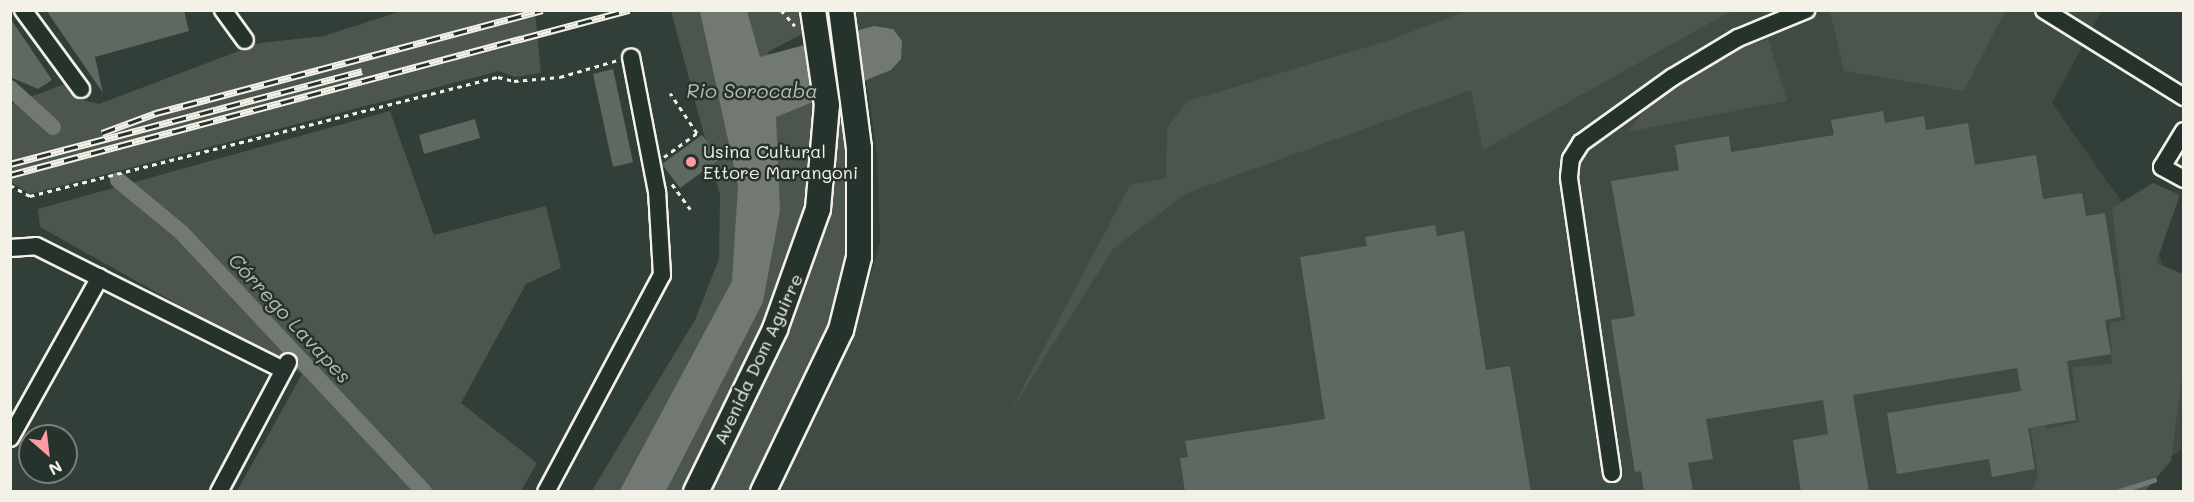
<!DOCTYPE html>
<html>
<head>
<meta charset="utf-8">
<style>
	body { margin:0 }
	#map { position:relative; width:2194px; height:502px; overflow:hidden; background:#323e38; font-family:Mali,sans-serif }
	div>[style] { position:absolute }
	.built>* { inset:0; background:#404b44 }
	.green>* { inset:0; background:#4c564f }
	.water>* { inset:0; background:#727972 }
	.stream>* { height:4.5px; margin:-2.25px; padding:0 2.25px; transform-origin:2.25px; border-radius:2.25px; background:#727972 }
	.canal>* { height:16px; margin:-8px; padding:0 8px; transform-origin:8px; border-radius:8px; background:#727972 }
	.building>* { inset:0; background:#5f6861 }
	.path>* { height:3px; margin-top:-1.5px; transform-origin:0; background:repeating-linear-gradient(90deg,#f4f1e8 0 4.5px,transparent 0 9px) }
	.roads { filter:drop-shadow(2px 0 #f4f1e8) drop-shadow(-2px 0 #f4f1e8) drop-shadow(0 2px #f4f1e8) drop-shadow(0 -2px #f4f1e8) }
	.minor>* { height:16px; margin:-8px; padding:0 8px; transform-origin:8px; border-radius:8px; background:#26332d }
	.highway>* { height:24px; margin:-12px; padding:0 12px; transform-origin:12px; border-radius:12px; background:#26332d }
	.rail>* { height:7px; margin-top:-3.5px; transform-origin:0; background:repeating-linear-gradient(90deg,#26332d 0 14px,#f4f1e8 0 28px); box-sizing:border-box; border-block:2px solid #f4f1e8 }
	.dots>* { width:16px; height:16px; translate:-50% -50%; box-sizing:border-box; border:3px solid #26332d; border-radius:50% }
	span { translate:-50% -50%; white-space:nowrap; text-align:center; line-height:1.15; -webkit-text-stroke:5px #26332d; paint-order:stroke }
	.poi-label { font-size:18px; color:#f4f1e8 }
	.left { translate:0 -50%; text-align:left }
	.street-label { font-size:18px; color:#f4f1e8 }
	.water-label { font-size:20px; color:#babbb3; font-style:italic }
	.frame { position:absolute; inset:0; border:12px solid #f4f1e8; pointer-events:none }
	.north { position:absolute; left:18px; top:424px; width:60px; height:60px; box-sizing:border-box; background:#26332d; border:2px solid #787f78; border-radius:50%; rotate:152deg; font-size:16px; font-weight:700; line-height:24px; text-align:center; color:#f4f1e8 }
	.north::after { content:''; display:block; margin:auto; width:21px; height:27px; background:#ff9aa2; clip-path:polygon(50% 0,100% 100%,50% 72%,0 100%) }
</style>
</head>
<body>
<div id="map">
	<div class="built">
		<div style="clip-path:polygon(856px 11px,2101px 11px,2052px 103px,2160px 256px,2183px 340px,2181px 450px,2118px 491px,773px 492px,856px 326px,880px 242px,877px 153px)"></div>
	</div>
	<div class="green">
		<div style="clip-path:polygon(401px 11px,535px 11px,541px 73px,515px 77px,499px 71px,30px 194px,11px 182px,11px 104px,65px 84px,78px 99px,99px 104px,260px 43px,324px 36px)"></div>
		<div style="clip-path:polygon(671px 11px,804px 11px,808px 31px,768px 52px,781px 113px,819px 99px,818px 136px,800px 247px,687px 491px,591px 492px,695px 320px,719px 259px,720px 195px)"></div>
		<div style="clip-path:polygon(1466px 11px,1731px 11px,1483px 150px,1471px 90px,1187px 193px,1113px 249px,1008px 416px,1130px 185px,1166px 178px,1167px 128px,1188px 101px,1390px 40px)"></div>
		<div style="clip-path:polygon(1830px 11px,1830px 10px,2005px 11px,1964px 91px,1844px 71px)"></div>
		<div style="clip-path:polygon(1768px 39px,1787px 101px,1627px 132px,1656px 96px,1723px 55px)"></div>
		<div style="clip-path:polygon(846px 88px,852px 136px,848px 248px,827px 335px,755px 491px,705px 492px,787px 329px,812px 261px,823px 229px,833px 93px)"></div>
		<div style="clip-path:polygon(390px 111px,434px 235px,546px 206px,561px 268px,526px 284px,461px 403px,537px 463px,521px 491px,237px 491px,302px 374px,40px 227px,38px 209px)"></div>
		<div style="clip-path:polygon(2153px 183px,2180px 195px,2156px 263px,2183px 274px,2183px 368px,2171px 461px,2145px 491px,2032px 491px,2038px 475px,2027px 407px,2039px 404px,2046px 429px,2079px 422px,2072px 367px,2112px 364px,2110px 323px,2125px 320px,2112px 208px)"></div>
	</div>
	<div class="water">
		<div style="clip-path:polygon(700px 11px,747px 11px,760px 57px,874px 26px,893px 29px,902px 41px,901px 59px,891px 70px,776px 117px,780px 210px,763px 302px,666px 491px,619px 492px,732px 281px,738px 186px)"></div>
	</div>
	<div class="stream">
		<div style="left:2117px;top:492px;width:39px;rotate:-18deg"></div>
	</div>
	<div class="canal">
		<div style="left:10px;top:88px;width:58px;rotate:42.2deg"></div>
		<div style="left:118px;top:180px;width:83px;rotate:39.6deg"></div>
		<div style="left:182px;top:233px;width:354px;rotate:46.9deg"></div>
	</div>
	<div class="building">
		<div style="clip-path:polygon(46px 10px,184px 10px,189px 31px,95px 57px,103px 93px)"></div>
		<div style="clip-path:polygon(10px 18px,52px 80px,38px 89px,10px 77px)"></div>
		<div style="clip-path:polygon(613px 69px,633px 162px,613px 167px,593px 74px)"></div>
		<div style="clip-path:polygon(1883px 111px,1885px 123px,1924px 116px,1926px 130px,1968px 123px,1975px 165px,2036px 155px,2043px 199px,2082px 193px,2086px 216px,2105px 213px,2121px 317px,2105px 320px,2111px 354px,2067px 361px,2076px 420px,2028px 428px,2035px 469px,1992px 477px,1989px 459px,1897px 474px,1887px 413px,2021px 391px,2017px 368px,1853px 395px,1869px 492px,1801px 492px,1793px 440px,1828px 434px,1823px 400px,1706px 419px,1713px 459px,1688px 463px,1693px 492px,1644px 492px,1641px 471px,1635px 472px,1611px 320px,1635px 316px,1611px 181px,1679px 170px,1675px 145px,1729px 136px,1731px 152px,1834px 135px,1831px 120px)"></div>
		<div style="clip-path:polygon(475px 119px,480px 138px,424px 154px,419px 135px)"></div>
		<div style="clip-path:polygon(702px 135px,720px 159px,680px 188px,662px 164px)"></div>
		<div style="clip-path:polygon(1435px 225px,1437px 236px,1464px 231px,1486px 370px,1510px 366px,1531px 492px,1185px 492px,1180px 458px,1188px 457px,1185px 441px,1325px 419px,1300px 257px,1367px 246px,1365px 237px)"></div>
	</div>
	<div class="path">
		<div style="left:781px;top:10px;width:21px;rotate:49deg"></div>
		<div style="left:664px;top:157px;width:41px;rotate:-36deg"></div>
		<div style="left:697px;top:133px;width:48px;rotate:-124deg"></div>
		<div style="left:672px;top:184px;width:31px;rotate:54deg"></div>
		<div style="left:10px;top:185px;width:23px;rotate:29deg"></div>
		<div style="left:30px;top:196px;width:483px;rotate:-14.3deg"></div>
		<div style="left:498px;top:77px;width:16px;rotate:14deg"></div>
		<div style="left:514px;top:81px;width:46px;rotate:-5deg"></div>
		<div style="left:560px;top:77px;width:60px;rotate:-16.3deg"></div>
	</div>
	<div class="roads">
		<div class="minor">
			<div style="left:23px;top:10px;width:98px;rotate:53.7deg"></div>
			<div style="left:223px;top:10px;width:37px;rotate:54deg"></div>
			<div style="left:2044px;top:10px;width:165px;rotate:31.9deg"></div>
			<div style="left:2184px;top:131px;width:42px;rotate:121.4deg"></div>
			<div style="left:2162px;top:167px;width:25px;rotate:29deg"></div>
			<div style="left:10px;top:248px;width:26px;rotate:-4deg"></div>
			<div style="left:36px;top:246px;width:277px;rotate:26.6deg"></div>
			<div style="left:10px;top:438px;width:184px;rotate:-60.8deg"></div>
			<div style="left:1612px;top:473px;width:299px;rotate:-98.3deg"></div>
			<div style="left:1569px;top:177px;width:18px;rotate:-84deg"></div>
			<div style="left:1571px;top:159px;width:19px;rotate:-58deg"></div>
			<div style="left:1581px;top:143px;width:113px;rotate:-35.7deg"></div>
			<div style="left:1673px;top:77px;width:76px;rotate:-31deg"></div>
			<div style="left:1738px;top:38px;width:74px;rotate:-22.4deg"></div>
			<div style="left:219px;top:492px;width:147px;rotate:-62deg"></div>
			<div style="left:546px;top:492px;width:246px;rotate:-61.9deg"></div>
			<div style="left:662px;top:275px;width:83px;rotate:-93.4deg"></div>
			<div style="left:657px;top:192px;width:137px;rotate:-100.9deg"></div>
		</div>
		<div class="highway">
			<div style="left:696px;top:492px;width:181px;rotate:-64.1deg"></div>
			<div style="left:775px;top:329px;width:127px;rotate:-70.3deg"></div>
			<div style="left:818px;top:209px;width:104px;rotate:-85.1deg"></div>
			<div style="left:827px;top:105px;width:96px;rotate:-98.4deg"></div>
			<div style="left:763px;top:492px;width:180px;rotate:-64.3deg"></div>
			<div style="left:841px;top:330px;width:75px;rotate:-76.1deg"></div>
			<div style="left:859px;top:257px;width:109px;rotate:-90deg"></div>
			<div style="left:859px;top:148px;width:139px;rotate:-97.4deg"></div>
		</div>
	</div>
	<div class="rail">
		<div style="left:102px;top:133px;width:58px;rotate:-20.3deg"></div>
		<div style="left:156px;top:113px;width:400px;rotate:-14.9deg"></div>
		<div style="left:10px;top:164px;width:364px;rotate:-14.8deg"></div>
		<div style="left:10px;top:175px;width:641px;rotate:-14.93deg"></div>
	</div>
	<div class="dots">
		<div style="left:691px;top:162px;background:#ff9aa2"></div>
	</div>
	<div class="poi-label">
		<span class="left" style="left:703px;top:162px">Usina Cultural<br>Ettore Marangoni</span>
	</div>
	<div class="street-label">
		<span style="left:758px;top:359px;rotate:-65deg">Avenida Dom Aguirre</span>
	</div>
	<div class="water-label">
		<span style="left:752px;top:90px">Rio Sorocaba</span>
		<span style="left:290px;top:318px;rotate:47deg">Córrego Lavapes</span>
	</div>
	<div class="frame"></div>
	<div class="north">N</div>
</div>
</body>
</html>
